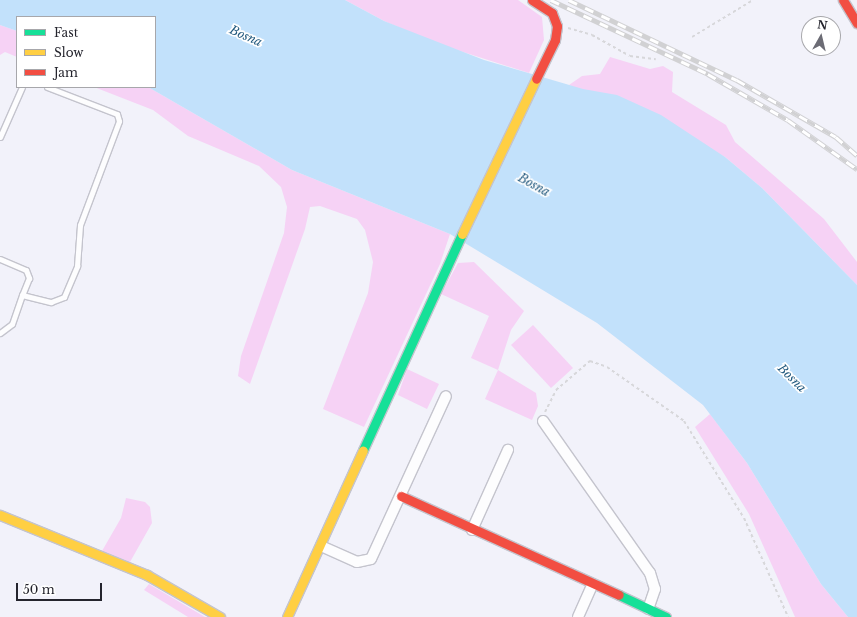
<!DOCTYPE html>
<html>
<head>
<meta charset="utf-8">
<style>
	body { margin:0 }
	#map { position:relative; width:857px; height:617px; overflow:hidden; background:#f2f2fa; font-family:"Libre Baskerville",serif }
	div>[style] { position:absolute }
	.green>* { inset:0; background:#f6d2f5 }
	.water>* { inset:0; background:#c2e1fb }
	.path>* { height:2px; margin-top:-1px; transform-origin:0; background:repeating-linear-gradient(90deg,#d7d7da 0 3px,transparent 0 6px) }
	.roads { filter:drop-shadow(1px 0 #c4c4cd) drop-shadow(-1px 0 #c4c4cd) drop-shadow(0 1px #c4c4cd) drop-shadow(0 -1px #c4c4cd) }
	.lane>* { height:5px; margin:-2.5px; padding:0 2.5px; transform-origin:2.5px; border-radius:2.5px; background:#fdfdfe }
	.street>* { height:10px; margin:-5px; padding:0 5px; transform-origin:5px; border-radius:5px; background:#fdfdfe }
	.fast>* { height:9px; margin:-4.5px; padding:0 4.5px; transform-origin:4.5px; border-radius:4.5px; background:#16e098 }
	.slow>* { height:9px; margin:-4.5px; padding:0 4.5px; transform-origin:4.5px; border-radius:4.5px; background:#ffcf43 }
	.jam>* { height:9px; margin:-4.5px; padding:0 4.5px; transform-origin:4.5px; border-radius:4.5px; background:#f24e42 }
	.rail>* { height:4.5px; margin-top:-2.25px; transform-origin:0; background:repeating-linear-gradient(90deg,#fff 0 9px,#d1d1d3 0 18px); box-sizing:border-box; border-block:1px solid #d1d1d3 }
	span { translate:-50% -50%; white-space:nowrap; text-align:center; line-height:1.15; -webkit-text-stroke:3.5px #fff; paint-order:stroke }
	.water-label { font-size:12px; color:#22597e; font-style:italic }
	.legend { position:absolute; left:16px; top:16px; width:140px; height:72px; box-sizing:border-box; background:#fff; border:1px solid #a7a7ab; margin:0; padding:5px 7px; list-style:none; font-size:12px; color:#24242d }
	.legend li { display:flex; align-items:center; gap:8px; height:20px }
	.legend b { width:20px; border:1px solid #a7a7ab }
	.north { position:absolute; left:801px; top:16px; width:40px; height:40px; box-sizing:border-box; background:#fff; border:1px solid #a7a7ab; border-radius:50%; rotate:8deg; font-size:11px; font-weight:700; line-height:16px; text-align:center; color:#24242d }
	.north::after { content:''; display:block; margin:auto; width:14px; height:18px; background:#6c6c75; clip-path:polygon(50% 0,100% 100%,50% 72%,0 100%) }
	.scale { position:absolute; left:16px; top:583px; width:86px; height:18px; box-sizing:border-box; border:2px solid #24242d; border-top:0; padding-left:5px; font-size:12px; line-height:14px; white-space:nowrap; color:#24242d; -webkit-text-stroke:3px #fff; paint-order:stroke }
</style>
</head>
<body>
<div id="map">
	<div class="green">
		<div style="clip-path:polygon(345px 0,518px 0,542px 17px,544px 40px,529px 73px,435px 43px,384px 21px)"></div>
		<div style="clip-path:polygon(0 25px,17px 31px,17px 57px,5px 52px,0 55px)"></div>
		<div style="clip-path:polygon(610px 57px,650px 69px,663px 66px,673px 72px,672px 92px,726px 125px,735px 142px,824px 219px,857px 262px,857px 285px,762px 188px,725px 157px,569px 85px,582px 76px,600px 74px)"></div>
		<div style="clip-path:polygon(94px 87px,148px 87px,292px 170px,450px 234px,440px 264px,364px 427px,323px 409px,368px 293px,373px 262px,365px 230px,357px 219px,320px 206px,310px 207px,305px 229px,250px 384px,238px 376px,241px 356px,284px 233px,287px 207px,281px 187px,259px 166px,188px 136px,153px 110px)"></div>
		<div style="clip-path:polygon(474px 262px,524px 311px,511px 330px,498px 370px,536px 393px,538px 406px,532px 420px,485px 399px,498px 370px,471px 358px,489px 316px,441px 294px,458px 263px)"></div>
		<div style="clip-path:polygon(533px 325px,573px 368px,551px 388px,511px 345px)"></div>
		<div style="clip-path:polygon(407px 369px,439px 384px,427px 409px,398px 395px)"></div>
		<div style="clip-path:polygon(710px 414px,747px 463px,821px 584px,848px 617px,795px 617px,749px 514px,695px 427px)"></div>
		<div style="clip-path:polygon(126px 498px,145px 502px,150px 507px,152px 523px,130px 562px,102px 551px,121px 518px)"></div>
		<div style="clip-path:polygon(149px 584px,205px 617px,188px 617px,144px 590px)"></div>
	</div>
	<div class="water">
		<div style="clip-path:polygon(0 0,345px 0,384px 21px,484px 60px,583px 89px,617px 95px,661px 115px,725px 157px,762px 188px,857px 285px,857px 617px,848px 617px,821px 584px,747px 463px,703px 405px,597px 323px,450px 234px,292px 170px,148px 87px,155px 87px,155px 17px,17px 17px,17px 31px,0 25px)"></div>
	</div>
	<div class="path">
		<div style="left:568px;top:28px;width:25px;rotate:16deg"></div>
		<div style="left:592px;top:35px;width:43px;rotate:28.9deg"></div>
		<div style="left:630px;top:56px;width:26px;rotate:7deg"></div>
		<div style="left:692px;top:37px;width:71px;rotate:-31.2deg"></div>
		<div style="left:545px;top:412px;width:25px;rotate:-63deg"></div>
		<div style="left:556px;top:390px;width:45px;rotate:-40.5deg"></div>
		<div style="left:590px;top:361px;width:18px;rotate:19deg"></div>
		<div style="left:607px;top:367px;width:94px;rotate:35deg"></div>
		<div style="left:684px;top:421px;width:114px;rotate:58.3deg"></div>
		<div style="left:744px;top:518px;width:108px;rotate:66deg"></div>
	</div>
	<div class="roads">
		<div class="lane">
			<div style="left:0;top:137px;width:55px;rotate:-66.3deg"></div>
			<div style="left:0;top:259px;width:28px;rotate:23deg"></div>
			<div style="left:26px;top:270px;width:9px;rotate:69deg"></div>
			<div style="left:29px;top:278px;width:18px;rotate:112deg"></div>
			<div style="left:0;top:333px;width:15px;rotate:-37deg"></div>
			<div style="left:12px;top:324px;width:31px;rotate:-71deg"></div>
			<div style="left:22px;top:295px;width:30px;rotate:14deg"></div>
			<div style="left:51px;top:302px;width:14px;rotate:-21deg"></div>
			<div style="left:64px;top:297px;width:34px;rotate:-67deg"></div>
			<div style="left:77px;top:266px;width:41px;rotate:-85.8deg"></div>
			<div style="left:80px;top:225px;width:111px;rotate:-69.4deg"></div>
			<div style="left:119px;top:121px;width:7px;rotate:-106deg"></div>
			<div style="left:117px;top:114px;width:75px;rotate:-158.9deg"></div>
		</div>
		<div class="street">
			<div style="left:543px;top:421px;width:186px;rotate:54.9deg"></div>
			<div style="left:650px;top:573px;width:17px;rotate:73deg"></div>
			<div style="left:655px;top:589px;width:21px;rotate:109deg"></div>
			<div style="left:472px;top:530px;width:88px;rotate:-65.8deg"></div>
			<div style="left:321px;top:546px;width:39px;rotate:24deg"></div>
			<div style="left:357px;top:562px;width:14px;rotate:-12deg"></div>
			<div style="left:371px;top:559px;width:179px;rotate:-65.3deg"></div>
			<div style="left:578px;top:617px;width:35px;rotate:-66deg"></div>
		</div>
		<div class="fast">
			<div style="left:363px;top:450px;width:238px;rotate:-65.4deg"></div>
			<div style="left:619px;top:595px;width:52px;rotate:25.1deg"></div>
		</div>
		<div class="slow">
			<div style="left:462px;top:234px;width:172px;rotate:-64.5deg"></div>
			<div style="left:0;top:515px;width:159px;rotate:22.2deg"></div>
			<div style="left:147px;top:575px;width:84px;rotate:29.9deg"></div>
			<div style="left:287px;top:617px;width:183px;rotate:-65.5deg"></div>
		</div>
		<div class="jam">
			<div style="left:532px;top:0;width:24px;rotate:33deg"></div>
			<div style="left:552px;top:13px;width:14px;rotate:69deg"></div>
			<div style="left:557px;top:26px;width:14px;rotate:98deg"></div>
			<div style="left:555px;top:40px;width:43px;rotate:116deg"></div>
			<div style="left:843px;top:0;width:27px;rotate:59deg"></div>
			<div style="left:401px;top:496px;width:239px;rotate:24.4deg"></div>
		</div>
	</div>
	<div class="rail">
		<div style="left:551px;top:0;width:174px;rotate:25.2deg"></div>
		<div style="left:708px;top:74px;width:92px;rotate:29.9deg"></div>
		<div style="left:788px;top:120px;width:85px;rotate:35.4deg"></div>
		<div style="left:569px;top:0;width:186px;rotate:25.5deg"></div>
		<div style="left:737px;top:80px;width:114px;rotate:29.9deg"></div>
		<div style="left:836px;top:137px;width:28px;rotate:41deg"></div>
	</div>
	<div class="water-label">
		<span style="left:246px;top:36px;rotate:24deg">Bosna</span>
		<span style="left:534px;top:185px;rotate:29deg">Bosna</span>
		<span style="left:792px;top:378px;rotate:45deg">Bosna</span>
	</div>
	<ul class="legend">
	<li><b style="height:5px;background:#16e098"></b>Fast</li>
	<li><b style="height:5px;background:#ffcf43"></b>Slow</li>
	<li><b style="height:5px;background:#f24e42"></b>Jam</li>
	</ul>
	<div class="north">N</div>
	<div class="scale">50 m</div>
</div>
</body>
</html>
